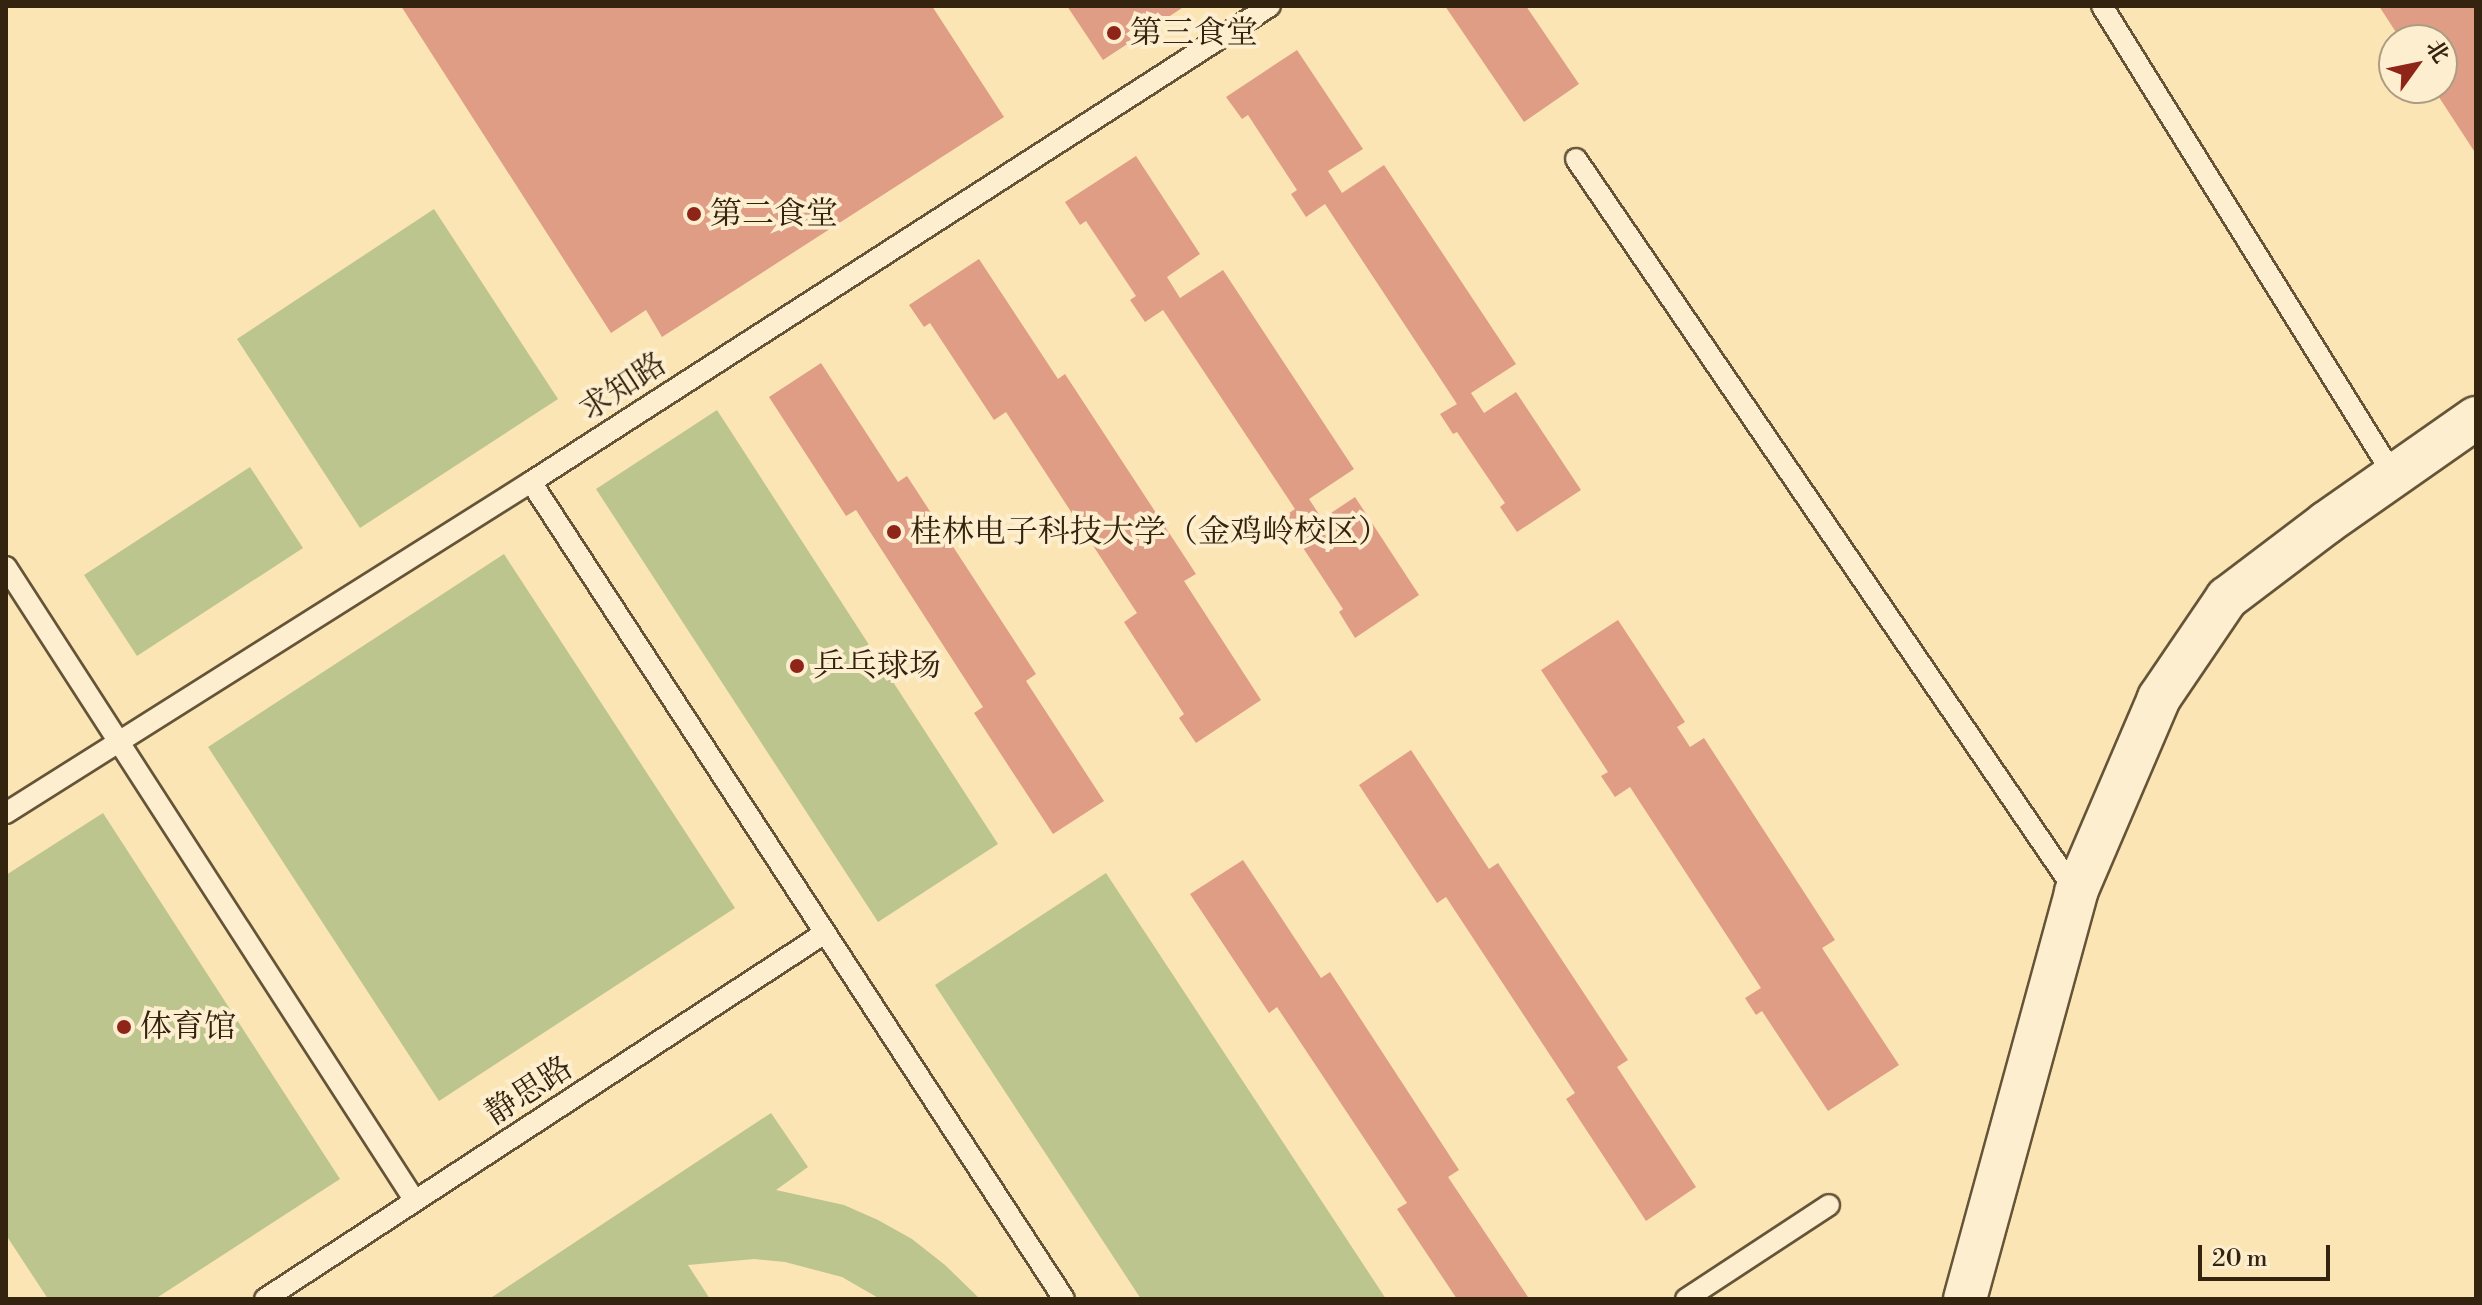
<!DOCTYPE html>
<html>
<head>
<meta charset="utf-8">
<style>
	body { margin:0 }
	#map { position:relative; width:2482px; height:1305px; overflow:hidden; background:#fbe5b4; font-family:"Libre Bodoni","Noto Serif SC",serif }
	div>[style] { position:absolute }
	.green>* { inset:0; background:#bdc58e }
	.building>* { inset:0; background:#df9d86 }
	.roads { filter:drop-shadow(2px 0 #655438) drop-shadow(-2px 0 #655438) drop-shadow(0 2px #655438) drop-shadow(0 -2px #655438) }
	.service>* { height:20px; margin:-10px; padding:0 10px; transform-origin:10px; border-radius:10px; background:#fceece }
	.minor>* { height:42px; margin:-21px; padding:0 21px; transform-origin:21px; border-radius:21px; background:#fceece }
	.dots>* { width:22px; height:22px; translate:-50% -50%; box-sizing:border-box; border:4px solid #fceece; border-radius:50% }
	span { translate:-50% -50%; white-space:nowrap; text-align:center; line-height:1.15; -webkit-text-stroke:8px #fceece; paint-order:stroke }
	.poi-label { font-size:32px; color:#33230f }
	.left { translate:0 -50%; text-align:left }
	.street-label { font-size:32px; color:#33230f }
	.frame { position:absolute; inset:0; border:8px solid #33230f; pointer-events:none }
	.north { position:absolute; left:2378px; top:24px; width:80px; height:80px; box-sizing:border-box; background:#fceece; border:2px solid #ac9d82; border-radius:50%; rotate:57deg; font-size:22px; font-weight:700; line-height:32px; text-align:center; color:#33230f }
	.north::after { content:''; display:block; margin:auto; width:28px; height:36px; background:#8f2418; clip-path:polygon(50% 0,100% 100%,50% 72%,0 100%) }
	.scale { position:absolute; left:2198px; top:1245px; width:132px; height:36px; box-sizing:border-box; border:4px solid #33230f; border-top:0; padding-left:10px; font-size:24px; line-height:28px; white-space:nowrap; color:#33230f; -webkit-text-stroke:6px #fceece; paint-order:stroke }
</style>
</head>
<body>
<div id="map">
	<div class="green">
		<div style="clip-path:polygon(434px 209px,558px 399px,360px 528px,237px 339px)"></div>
		<div style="clip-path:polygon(717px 410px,998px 844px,878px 922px,596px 489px)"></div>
		<div style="clip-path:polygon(250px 467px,303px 548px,137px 656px,84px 575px)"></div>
		<div style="clip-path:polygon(504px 554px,735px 908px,439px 1101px,208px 747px)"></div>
		<div style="clip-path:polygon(103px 813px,340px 1179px,155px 1299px,48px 1299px,6px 1235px,6px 875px)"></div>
		<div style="clip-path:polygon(1106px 873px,1386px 1299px,1141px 1299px,935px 985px)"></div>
		<div style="clip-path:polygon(771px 1113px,808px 1167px,776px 1190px,844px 1205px,878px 1220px,912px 1239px,945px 1265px,980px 1299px,880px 1299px,842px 1277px,785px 1262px,754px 1259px,688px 1265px,710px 1299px,489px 1299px)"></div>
	</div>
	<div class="building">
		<div style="clip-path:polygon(401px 6px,932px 6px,1004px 117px,662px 337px,646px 310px,611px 333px)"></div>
		<div style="clip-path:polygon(1067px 6px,1185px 6px,1103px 60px)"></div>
		<div style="clip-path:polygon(1445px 6px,1526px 6px,1579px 84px,1524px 122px)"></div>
		<div style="clip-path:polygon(2379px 6px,2476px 6px,2476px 154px,2433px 88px,2442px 88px,2442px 40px,2401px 40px)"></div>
		<div style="clip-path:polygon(1297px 50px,1363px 149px,1328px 171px,1342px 193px,1384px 165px,1516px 364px,1471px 393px,1484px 413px,1516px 392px,1581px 490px,1517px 532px,1500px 507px,1505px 503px,1457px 432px,1453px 434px,1440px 414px,1457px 404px,1325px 204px,1306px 217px,1291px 194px,1297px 190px,1248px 115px,1242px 119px,1226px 97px)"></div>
		<div style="clip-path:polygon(1136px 156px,1200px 254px,1167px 277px,1180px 298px,1223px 270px,1354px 469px,1309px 499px,1322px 519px,1355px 497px,1419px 595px,1355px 638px,1339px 612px,1343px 609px,1296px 537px,1292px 540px,1279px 520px,1295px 509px,1163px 310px,1145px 322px,1130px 300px,1136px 296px,1086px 221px,1080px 225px,1065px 202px)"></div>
		<div style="clip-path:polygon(979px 259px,1058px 379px,1065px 374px,1196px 574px,1184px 581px,1261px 700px,1196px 743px,1179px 718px,1184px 714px,1124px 622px,1137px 613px,1006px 412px,994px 420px,930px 323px,924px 327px,909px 305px)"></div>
		<div style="clip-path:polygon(821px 363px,898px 482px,907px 476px,1036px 674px,1026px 681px,1104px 801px,1053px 834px,974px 713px,983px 707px,856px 510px,846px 516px,769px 397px)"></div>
		<div style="clip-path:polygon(1618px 620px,1685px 722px,1677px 727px,1690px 747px,1704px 738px,1835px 940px,1822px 948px,1899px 1065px,1828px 1111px,1762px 1011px,1756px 1015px,1745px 998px,1761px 988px,1630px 787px,1615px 797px,1601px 776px,1608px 772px,1541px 670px)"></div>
		<div style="clip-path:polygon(1411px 750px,1489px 869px,1498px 863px,1628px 1060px,1617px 1067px,1696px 1187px,1646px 1221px,1566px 1099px,1575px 1093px,1446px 897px,1437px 903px,1359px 785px)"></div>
		<div style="clip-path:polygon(1243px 860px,1321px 978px,1330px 972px,1459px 1170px,1448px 1177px,1528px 1297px,1524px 1299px,1457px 1299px,1397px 1209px,1407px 1203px,1277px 1007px,1269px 1013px,1190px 894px)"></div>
	</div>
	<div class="roads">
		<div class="service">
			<div style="left:2102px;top:6px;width:553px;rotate:58.15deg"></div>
			<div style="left:1576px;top:159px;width:887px;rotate:55.7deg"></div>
			<div style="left:531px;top:482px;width:975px;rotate:56.88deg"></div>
			<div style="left:6px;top:567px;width:754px;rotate:57.17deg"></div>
			<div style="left:6px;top:813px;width:621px;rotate:-32.23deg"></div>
			<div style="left:531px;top:482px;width:879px;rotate:-32.79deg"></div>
			<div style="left:265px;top:1299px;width:669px;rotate:-33.17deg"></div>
			<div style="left:1686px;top:1299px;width:171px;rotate:-33.3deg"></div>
		</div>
		<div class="minor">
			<div style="left:1965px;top:1299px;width:422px;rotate:-74.7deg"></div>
			<div style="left:2076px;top:892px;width:211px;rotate:-66.8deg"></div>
			<div style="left:2159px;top:698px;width:121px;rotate:-55.8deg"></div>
			<div style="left:2227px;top:598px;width:124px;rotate:-37.1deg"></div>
			<div style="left:2326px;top:523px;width:183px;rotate:-35deg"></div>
		</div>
	</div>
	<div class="dots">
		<div style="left:1114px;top:33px;background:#8f2418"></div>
		<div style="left:694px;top:214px;background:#8f2418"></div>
		<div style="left:894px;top:532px;background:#8f2418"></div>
		<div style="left:797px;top:666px;background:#8f2418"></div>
		<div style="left:124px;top:1027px;background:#8f2418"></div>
	</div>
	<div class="poi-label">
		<span class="left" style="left:1130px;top:33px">第三食堂</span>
		<span class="left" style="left:710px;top:214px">第二食堂</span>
		<span class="left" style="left:910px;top:532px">桂林电子科技大学（金鸡岭校区）</span>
		<span class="left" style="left:813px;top:666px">乒乓球场</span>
		<span class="left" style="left:140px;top:1027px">体育馆</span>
	</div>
	<div class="street-label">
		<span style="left:623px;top:387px;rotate:-33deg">求知路</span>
		<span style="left:529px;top:1091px;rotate:-33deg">静思路</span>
	</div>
	<div class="frame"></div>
	<div class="north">北</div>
	<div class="scale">20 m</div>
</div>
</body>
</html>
